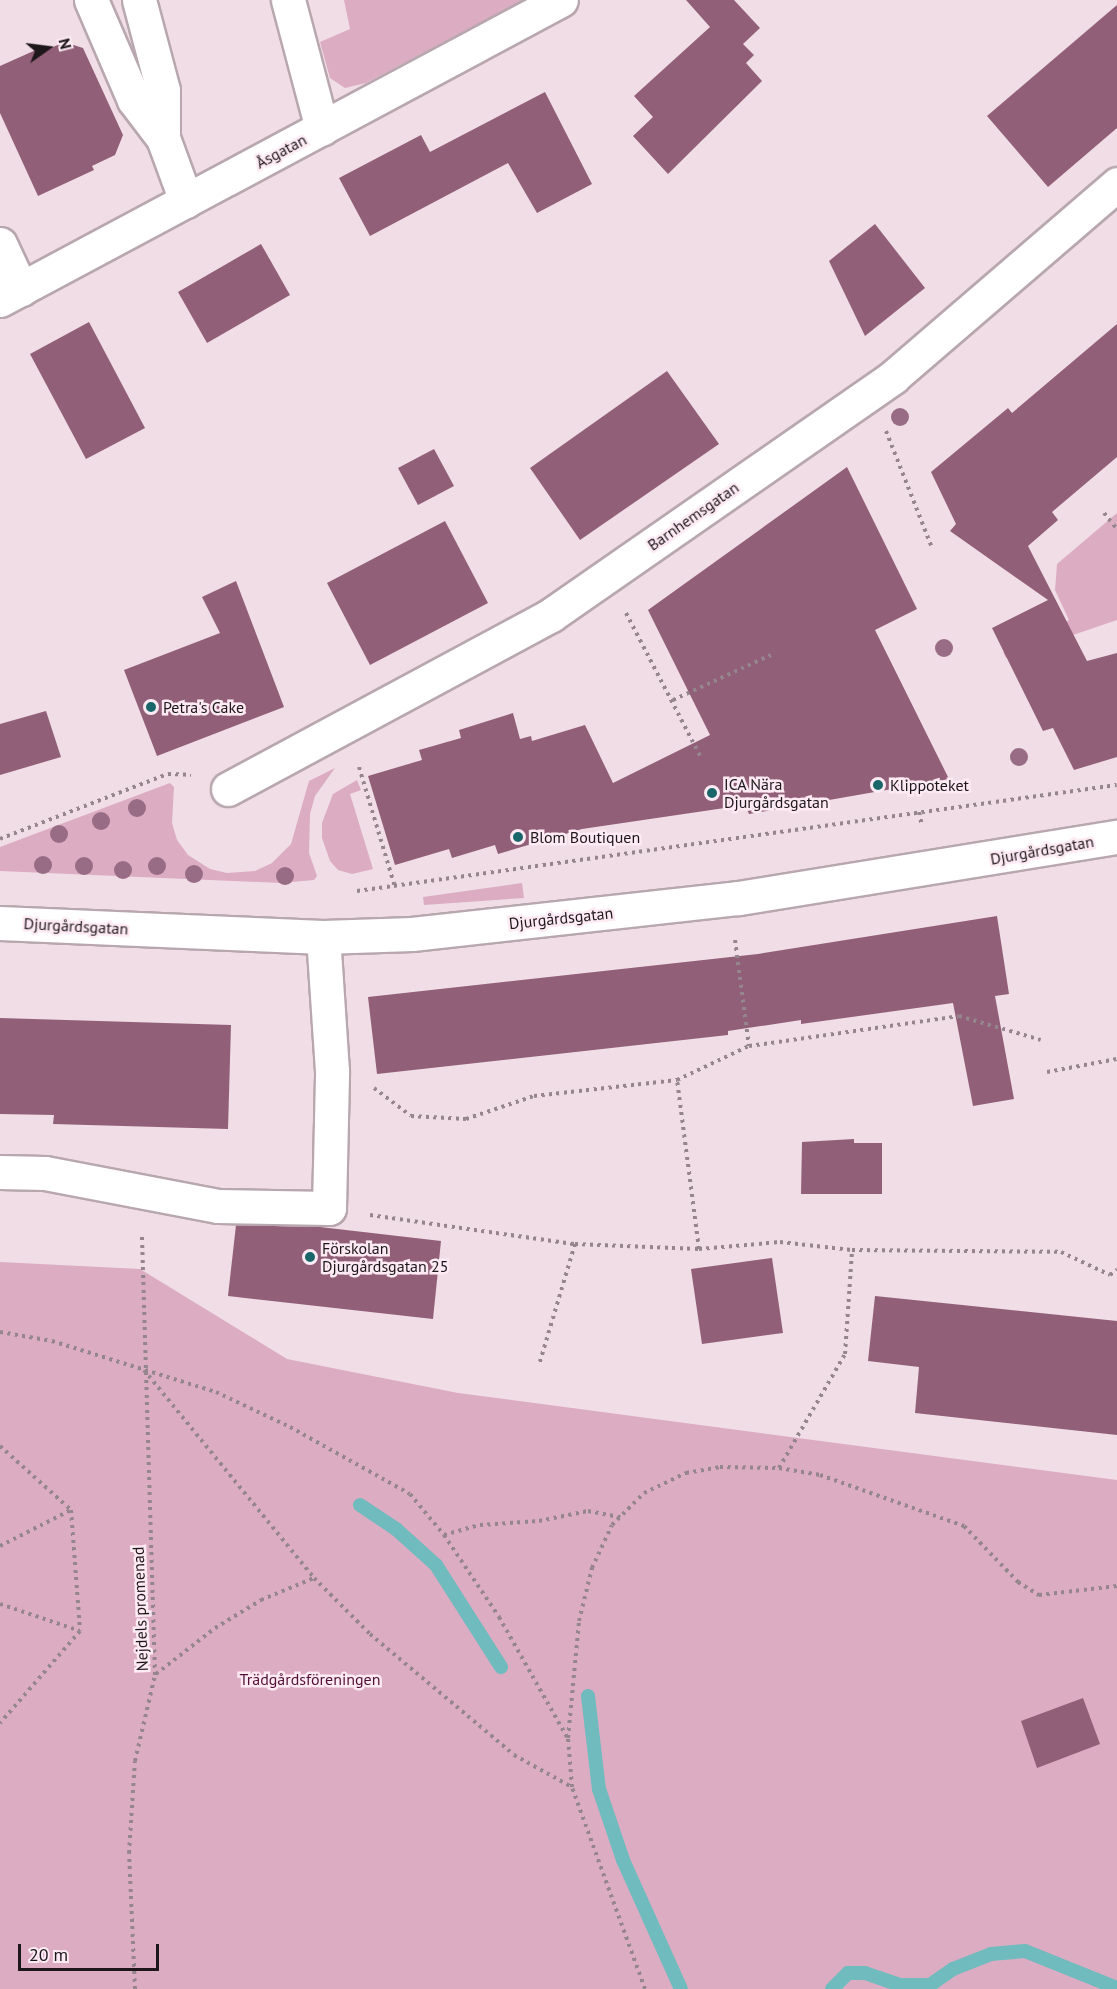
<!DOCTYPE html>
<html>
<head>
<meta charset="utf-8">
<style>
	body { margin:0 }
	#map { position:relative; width:1117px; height:1989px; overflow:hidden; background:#f0dde5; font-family:"PT Sans",sans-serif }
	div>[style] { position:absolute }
	.green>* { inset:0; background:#dcacc3 }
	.stream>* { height:14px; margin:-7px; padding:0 7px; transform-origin:7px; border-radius:7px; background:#6fbbbe }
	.building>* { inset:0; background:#925f78 }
	.path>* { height:4px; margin-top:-2px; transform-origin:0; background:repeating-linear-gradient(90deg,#94868c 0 3px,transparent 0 7.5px) }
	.roads { filter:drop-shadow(2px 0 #b8a7ae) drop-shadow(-2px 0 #b8a7ae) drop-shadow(0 2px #b8a7ae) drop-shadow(0 -2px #b8a7ae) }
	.minor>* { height:33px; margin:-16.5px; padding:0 16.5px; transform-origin:16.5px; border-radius:16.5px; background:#fff }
	.major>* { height:33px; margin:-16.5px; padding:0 16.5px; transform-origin:16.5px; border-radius:16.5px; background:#fff }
	.trees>* { width:18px; height:18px; margin:-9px; border-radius:50%; background:#996c85 }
	.dots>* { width:16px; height:16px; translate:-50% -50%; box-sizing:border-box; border:3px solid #fdeaf3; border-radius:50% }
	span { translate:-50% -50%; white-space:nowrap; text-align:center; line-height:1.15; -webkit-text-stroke:5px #fdeaf3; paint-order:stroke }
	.street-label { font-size:16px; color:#1e171a }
	.poi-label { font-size:16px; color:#1e171a }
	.left { translate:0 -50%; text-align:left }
	.park-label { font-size:16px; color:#521037 }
	.north { position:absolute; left:18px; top:18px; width:60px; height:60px; -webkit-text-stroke:4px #fdeaf3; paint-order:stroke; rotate:76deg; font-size:16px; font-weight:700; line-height:24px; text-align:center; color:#1e171a }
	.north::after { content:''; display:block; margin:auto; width:21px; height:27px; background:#1e171a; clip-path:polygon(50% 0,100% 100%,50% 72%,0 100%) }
	.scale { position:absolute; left:18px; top:1944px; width:141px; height:27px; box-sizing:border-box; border:3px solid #1e171a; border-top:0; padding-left:8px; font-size:18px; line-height:21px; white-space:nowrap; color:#1e171a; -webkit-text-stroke:4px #fdeaf3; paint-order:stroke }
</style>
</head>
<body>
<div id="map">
	<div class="green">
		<div style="clip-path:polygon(344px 0,524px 0,366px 83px,345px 88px,330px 78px,320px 42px,350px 29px)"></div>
		<div style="clip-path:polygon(1117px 513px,1117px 620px,1006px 658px,1003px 652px,1069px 620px,1055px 590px,1057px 564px)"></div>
		<div style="clip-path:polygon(335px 768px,315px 796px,310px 814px,309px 853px,317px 876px,314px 880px,281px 883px,0 871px,0 847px,170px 783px,174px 787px,172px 823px,177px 840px,188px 855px,210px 869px,227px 873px,255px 871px,272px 863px,291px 844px,309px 781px)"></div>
		<div style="clip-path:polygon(357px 780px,361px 790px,350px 794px,373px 869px,352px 874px,338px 870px,330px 861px,322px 838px,322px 823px,333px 794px)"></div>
		<div style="clip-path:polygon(522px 883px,524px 898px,424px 905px,423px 897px)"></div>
		<div style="clip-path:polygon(0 1262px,140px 1269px,287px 1359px,458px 1393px,1117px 1480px,1117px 1989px,0 1989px)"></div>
	</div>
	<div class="stream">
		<div style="left:360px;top:1505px;width:43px;rotate:33.7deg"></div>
		<div style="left:396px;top:1529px;width:54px;rotate:42deg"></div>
		<div style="left:436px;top:1565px;width:121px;rotate:57.5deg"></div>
		<div style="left:588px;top:1696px;width:94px;rotate:83.3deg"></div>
		<div style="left:599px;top:1789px;width:75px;rotate:71.3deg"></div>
		<div style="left:623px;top:1860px;width:141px;rotate:65.8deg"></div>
		<div style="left:832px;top:1989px;width:23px;rotate:-45deg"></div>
		<div style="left:848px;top:1973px;width:17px"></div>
		<div style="left:865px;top:1973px;width:36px;rotate:19deg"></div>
		<div style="left:899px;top:1985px;width:31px"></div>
		<div style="left:930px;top:1985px;width:28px;rotate:-35deg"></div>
		<div style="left:953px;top:1969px;width:41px;rotate:-21.5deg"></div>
		<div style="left:991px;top:1954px;width:34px;rotate:-5deg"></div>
		<div style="left:1025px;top:1951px;width:99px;rotate:21.9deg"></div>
	</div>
	<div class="building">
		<div style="clip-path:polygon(686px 0,734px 0,760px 28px,743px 44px,754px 55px,746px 63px,762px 81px,668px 174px,633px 136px,653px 117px,634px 96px,710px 27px)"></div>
		<div style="clip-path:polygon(1117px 5px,1117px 128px,1048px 187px,987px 116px)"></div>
		<div style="clip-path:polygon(64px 42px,83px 48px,123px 135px,115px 155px,92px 166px,94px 170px,38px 196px,0 113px,0 66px,38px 49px,40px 53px)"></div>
		<div style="clip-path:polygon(545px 92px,592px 184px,537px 213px,508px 163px,370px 236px,339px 178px,421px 135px,430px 152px)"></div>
		<div style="clip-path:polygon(875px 224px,925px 288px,865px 336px,829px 261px)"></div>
		<div style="clip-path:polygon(261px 244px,290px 295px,207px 343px,178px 292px)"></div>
		<div style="clip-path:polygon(89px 322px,145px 428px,86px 459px,30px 354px)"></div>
		<div style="clip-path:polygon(1117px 324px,1117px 457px,1052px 512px,1058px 520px,1028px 546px,1087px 661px,1117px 653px,1117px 757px,1074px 770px,1053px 728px,1043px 731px,992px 628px,1048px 600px,950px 531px,956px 524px,931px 472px,1008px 408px,1012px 413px)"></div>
		<div style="clip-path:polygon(667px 371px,719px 444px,580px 540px,530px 468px)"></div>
		<div style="clip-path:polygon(434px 449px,454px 486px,418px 505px,398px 468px)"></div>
		<div style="clip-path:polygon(847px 467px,917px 609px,875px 630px,949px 779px,749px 814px,745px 805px,582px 829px,498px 854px,495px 845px,452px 858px,449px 849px,395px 865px,368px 776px,422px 760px,419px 750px,461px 738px,459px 730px,513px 713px,520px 739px,531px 736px,532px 741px,585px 725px,613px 783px,710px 735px,648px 610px)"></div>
		<div style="clip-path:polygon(445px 521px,488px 603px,370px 665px,327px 583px)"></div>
		<div style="clip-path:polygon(236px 581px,284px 707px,157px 756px,124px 670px,220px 633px,202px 597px)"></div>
		<div style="clip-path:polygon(46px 711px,61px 757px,0 775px,0 724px)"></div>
		<div style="clip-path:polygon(997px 916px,1009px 994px,995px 996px,1014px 1099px,973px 1106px,953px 1003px,801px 1024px,801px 1020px,728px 1031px,728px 1035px,377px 1074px,368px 997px,758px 954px)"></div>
		<div style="clip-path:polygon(0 1018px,231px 1025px,228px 1129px,53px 1124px,54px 1115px,0 1114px)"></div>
		<div style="clip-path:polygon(854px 1139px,854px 1143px,882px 1143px,882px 1194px,801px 1194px,802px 1142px)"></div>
		<div style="clip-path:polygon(236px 1225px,320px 1227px,441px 1241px,433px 1319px,228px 1296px)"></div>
		<div style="clip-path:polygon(772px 1258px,783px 1333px,702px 1344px,691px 1269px)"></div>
		<div style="clip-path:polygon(875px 1296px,1117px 1321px,1117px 1435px,915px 1413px,919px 1367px,868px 1361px)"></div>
		<div style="clip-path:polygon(1083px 1698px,1100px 1744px,1037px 1768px,1021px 1721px)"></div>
	</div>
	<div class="path">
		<div style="left:886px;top:431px;width:123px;rotate:68.5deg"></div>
		<div style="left:1104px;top:513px;width:21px;rotate:51deg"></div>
		<div style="left:626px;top:613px;width:161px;rotate:62.6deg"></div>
		<div style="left:673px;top:700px;width:108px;rotate:-24.7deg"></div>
		<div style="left:359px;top:767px;width:125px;rotate:73.3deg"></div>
		<div style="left:919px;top:812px;width:14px;rotate:78deg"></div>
		<div style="left:0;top:839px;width:180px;rotate:-21.2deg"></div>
		<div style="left:168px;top:774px;width:23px;rotate:2deg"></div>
		<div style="left:357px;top:891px;width:767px;rotate:-7.94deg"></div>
		<div style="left:735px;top:940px;width:107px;rotate:82.5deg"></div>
		<div style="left:1047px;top:1072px;width:71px;rotate:-10.5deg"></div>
		<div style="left:374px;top:1088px;width:46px;rotate:37.1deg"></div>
		<div style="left:411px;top:1116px;width:55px;rotate:3.1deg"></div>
		<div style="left:466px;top:1119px;width:72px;rotate:-18.7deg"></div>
		<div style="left:534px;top:1096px;width:144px;rotate:-6.4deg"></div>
		<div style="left:370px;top:1215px;width:207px;rotate:8.1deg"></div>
		<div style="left:575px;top:1244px;width:126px;rotate:106.6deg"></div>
		<div style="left:575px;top:1244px;width:124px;rotate:2.3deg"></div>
		<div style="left:699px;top:1249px;width:81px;rotate:-4.9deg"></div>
		<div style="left:780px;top:1242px;width:72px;rotate:6.3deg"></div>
		<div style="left:699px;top:1249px;width:170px;rotate:-97.4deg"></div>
		<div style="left:677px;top:1080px;width:80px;rotate:-25.3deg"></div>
		<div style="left:749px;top:1046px;width:212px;rotate:-8.1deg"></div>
		<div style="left:959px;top:1016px;width:85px;rotate:16.3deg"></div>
		<div style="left:0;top:1332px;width:53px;rotate:9.8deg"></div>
		<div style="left:52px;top:1341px;width:172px;rotate:17.3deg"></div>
		<div style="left:216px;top:1392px;width:82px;rotate:25.3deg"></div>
		<div style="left:290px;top:1427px;width:137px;rotate:29.2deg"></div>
		<div style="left:410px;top:1494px;width:53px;rotate:50.3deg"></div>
		<div style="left:444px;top:1535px;width:99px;rotate:56.1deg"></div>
		<div style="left:499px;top:1617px;width:138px;rotate:60.5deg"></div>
		<div style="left:144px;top:1370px;width:269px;rotate:50.7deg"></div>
		<div style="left:314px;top:1578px;width:79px;rotate:45deg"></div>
		<div style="left:370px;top:1634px;width:188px;rotate:40deg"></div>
		<div style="left:514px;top:1755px;width:66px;rotate:28.9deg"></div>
		<div style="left:0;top:1446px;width:96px;rotate:42deg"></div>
		<div style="left:71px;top:1510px;width:121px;rotate:85.7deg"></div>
		<div style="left:80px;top:1631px;width:122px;rotate:131deg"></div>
		<div style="left:779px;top:1468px;width:132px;rotate:-59.9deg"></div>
		<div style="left:845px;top:1354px;width:104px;rotate:-86.1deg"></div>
		<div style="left:852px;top:1250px;width:209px;rotate:0.5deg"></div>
		<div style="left:1061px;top:1252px;width:54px;rotate:25.1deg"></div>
		<div style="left:1110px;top:1275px;width:9px;rotate:-36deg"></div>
		<div style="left:444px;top:1535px;width:37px;rotate:-16deg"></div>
		<div style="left:480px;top:1525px;width:59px;rotate:-3.9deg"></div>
		<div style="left:539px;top:1521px;width:50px;rotate:-11.5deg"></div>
		<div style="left:588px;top:1511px;width:33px;rotate:11deg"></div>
		<div style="left:0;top:1546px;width:80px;rotate:-26.9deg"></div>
		<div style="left:0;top:1604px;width:84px;rotate:18.6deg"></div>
		<div style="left:156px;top:1674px;width:75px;rotate:-37.9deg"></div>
		<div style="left:215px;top:1628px;width:54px;rotate:-31.3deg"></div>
		<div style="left:261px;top:1600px;width:57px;rotate:-22.5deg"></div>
		<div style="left:135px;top:1989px;width:136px;rotate:-92.5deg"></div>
		<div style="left:129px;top:1853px;width:92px;rotate:-86.3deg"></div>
		<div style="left:135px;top:1761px;width:88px;rotate:-76.9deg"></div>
		<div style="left:155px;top:1675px;width:441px;rotate:-91.7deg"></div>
		<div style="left:645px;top:1989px;width:215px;rotate:-109.9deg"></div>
		<div style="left:572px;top:1787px;width:49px;rotate:-94.7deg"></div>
		<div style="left:568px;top:1738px;width:118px;rotate:-84.6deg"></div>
		<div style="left:579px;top:1621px;width:55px;rotate:-76.2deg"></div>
		<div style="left:592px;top:1568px;width:47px;rotate:-65.1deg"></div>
		<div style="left:612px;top:1525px;width:45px;rotate:-45deg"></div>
		<div style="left:644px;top:1493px;width:47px;rotate:-25.5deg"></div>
		<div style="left:686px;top:1473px;width:35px;rotate:-10deg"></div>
		<div style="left:720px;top:1467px;width:59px;rotate:1deg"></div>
		<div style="left:779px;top:1468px;width:42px;rotate:9.7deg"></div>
		<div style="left:820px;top:1475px;width:153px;rotate:19.5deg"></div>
		<div style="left:964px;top:1526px;width:78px;rotate:46deg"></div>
		<div style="left:1018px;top:1582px;width:25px;rotate:32deg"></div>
		<div style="left:1039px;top:1595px;width:79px;rotate:-6.6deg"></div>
	</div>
	<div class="roads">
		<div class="minor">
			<div style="left:91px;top:0;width:109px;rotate:66.7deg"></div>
			<div style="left:134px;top:100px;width:48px;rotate:52.7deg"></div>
			<div style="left:163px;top:138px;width:67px;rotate:69.9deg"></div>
			<div style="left:139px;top:0;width:93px;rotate:75.1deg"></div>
			<div style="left:163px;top:90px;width:48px;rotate:90deg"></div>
			<div style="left:288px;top:0;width:133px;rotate:75.2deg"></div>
			<div style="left:0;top:244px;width:50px;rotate:65deg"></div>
			<div style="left:0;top:300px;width:636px;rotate:-28.14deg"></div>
			<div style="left:228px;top:789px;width:367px;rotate:-28.3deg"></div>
			<div style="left:551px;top:615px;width:417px;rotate:-34.8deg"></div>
			<div style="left:893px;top:377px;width:296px;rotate:-40.7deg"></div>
			<div style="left:0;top:1172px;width:45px;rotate:1.3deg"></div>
			<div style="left:45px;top:1173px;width:176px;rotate:10.8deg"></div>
			<div style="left:218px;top:1206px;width:111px;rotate:1deg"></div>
			<div style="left:329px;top:1208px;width:137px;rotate:-88.7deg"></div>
			<div style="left:332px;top:1071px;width:134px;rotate:-93.8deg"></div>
		</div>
		<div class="major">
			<div style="left:0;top:923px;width:323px;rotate:2.5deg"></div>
			<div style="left:323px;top:937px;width:89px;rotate:-1.9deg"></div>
			<div style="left:412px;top:934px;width:329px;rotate:-6.3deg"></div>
			<div style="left:739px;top:898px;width:383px;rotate:-9.2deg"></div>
		</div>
	</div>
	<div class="trees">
		<div style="left:900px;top:417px"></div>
		<div style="left:944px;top:648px"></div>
		<div style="left:1019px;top:757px"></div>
		<div style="left:137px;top:808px"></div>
		<div style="left:101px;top:821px"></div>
		<div style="left:59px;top:834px"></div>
		<div style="left:43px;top:865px"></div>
		<div style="left:84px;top:866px"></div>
		<div style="left:157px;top:866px"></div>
		<div style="left:123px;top:870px"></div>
		<div style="left:194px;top:874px"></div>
		<div style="left:285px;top:876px"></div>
	</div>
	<div class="dots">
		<div style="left:151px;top:707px;background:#19676a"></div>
		<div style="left:878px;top:785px;background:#19676a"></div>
		<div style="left:712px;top:793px;background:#19676a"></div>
		<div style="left:518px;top:837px;background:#19676a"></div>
		<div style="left:310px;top:1257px;background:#19676a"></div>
	</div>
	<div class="street-label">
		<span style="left:281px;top:151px;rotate:-28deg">Åsgatan</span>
		<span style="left:693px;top:516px;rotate:-35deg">Barnhemsgatan</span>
		<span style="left:1042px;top:850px;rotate:-10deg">Djurgårdsgatan</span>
		<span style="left:561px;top:918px;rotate:-6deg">Djurgårdsgatan</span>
		<span style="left:76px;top:926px;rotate:3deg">Djurgårdsgatan</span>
		<span style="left:140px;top:1609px;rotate:-92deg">Nejdels promenad</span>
	</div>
	<div class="poi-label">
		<span class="left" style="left:163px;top:707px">Petra's Cake</span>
		<span class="left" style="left:724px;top:793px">ICA Nära<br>Djurgårdsgatan</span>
		<span class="left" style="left:890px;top:785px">Klippoteket</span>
		<span class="left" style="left:530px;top:837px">Blom Boutiquen</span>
		<span class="left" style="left:322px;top:1257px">Förskolan<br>Djurgårdsgatan 25</span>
	</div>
	<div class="park-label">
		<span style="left:310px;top:1679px">Trädgårdsföreningen</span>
	</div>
	<div class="north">N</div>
	<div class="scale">20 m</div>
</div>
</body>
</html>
